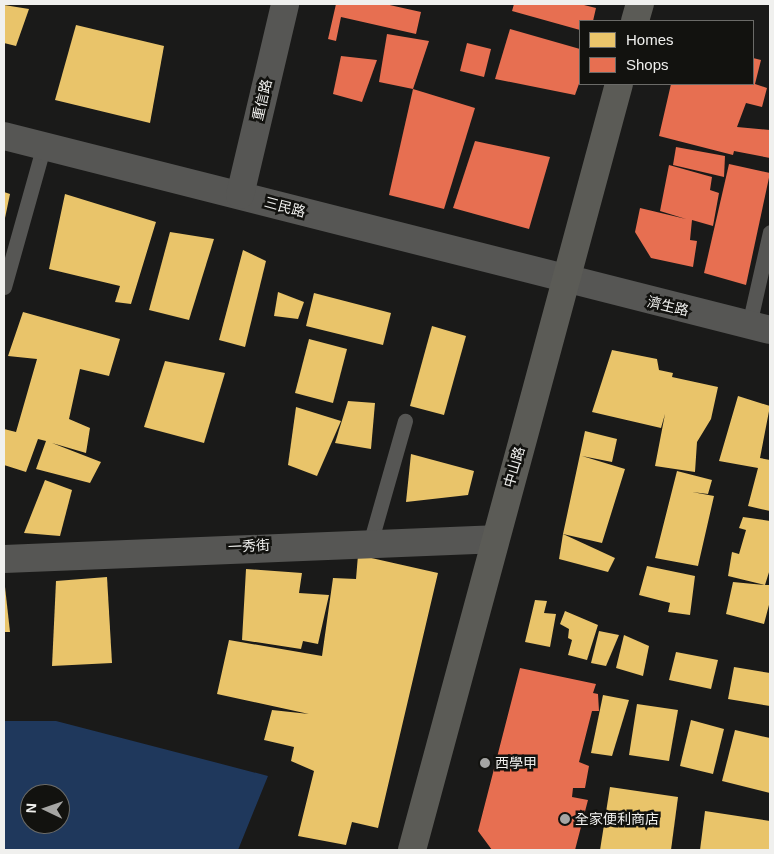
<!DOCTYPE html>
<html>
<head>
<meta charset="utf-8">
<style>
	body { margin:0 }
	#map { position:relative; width:774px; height:854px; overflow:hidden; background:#1a1a19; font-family:Arial,"Noto Sans TC",sans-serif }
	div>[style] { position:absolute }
	.water>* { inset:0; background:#1f385c }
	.homes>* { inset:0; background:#e9c46a }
	.shops>* { inset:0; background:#e76f51 }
	.lane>* { height:15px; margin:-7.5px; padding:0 7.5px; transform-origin:7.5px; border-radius:7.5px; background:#565654 }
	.street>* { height:28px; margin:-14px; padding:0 14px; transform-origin:14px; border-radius:14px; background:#565654 }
	.secondary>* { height:28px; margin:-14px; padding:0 14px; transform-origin:14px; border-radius:14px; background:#5b5b56 }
	.dots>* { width:14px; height:14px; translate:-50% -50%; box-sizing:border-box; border:2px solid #12120f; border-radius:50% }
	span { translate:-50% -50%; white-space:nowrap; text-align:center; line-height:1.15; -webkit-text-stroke:5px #12120f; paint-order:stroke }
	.street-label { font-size:14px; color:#f0f0ee }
	.poi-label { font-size:14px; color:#f0f0ee }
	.left { translate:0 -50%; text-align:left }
	.frame { position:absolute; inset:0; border:5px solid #f0f0ee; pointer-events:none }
	.legend { position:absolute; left:579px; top:20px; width:175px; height:65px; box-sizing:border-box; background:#12120f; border:1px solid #6b6b68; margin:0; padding:6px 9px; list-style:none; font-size:15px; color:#f0f0ee }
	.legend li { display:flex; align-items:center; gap:10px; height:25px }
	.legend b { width:25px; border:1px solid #6b6b68 }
	.north { position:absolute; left:20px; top:784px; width:50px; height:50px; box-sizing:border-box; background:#12120f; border:1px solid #6b6b68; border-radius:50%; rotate:273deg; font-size:14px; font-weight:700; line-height:20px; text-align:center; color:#f0f0ee }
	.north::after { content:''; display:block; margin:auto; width:18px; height:22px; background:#a5a5a3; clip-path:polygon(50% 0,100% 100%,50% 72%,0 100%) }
</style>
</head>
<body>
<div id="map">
	<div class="water">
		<div style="clip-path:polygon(evenodd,4px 721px,56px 721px,268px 776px,238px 850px,4px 850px,4px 721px,30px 794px,60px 794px,60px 824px,30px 824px,30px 794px)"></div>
	</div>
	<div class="homes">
		<div style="clip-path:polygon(4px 5px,29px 9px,16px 46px,4px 43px)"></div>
		<div style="clip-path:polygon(76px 25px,164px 46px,150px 123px,55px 100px)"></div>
		<div style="clip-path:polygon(4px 192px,10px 194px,5px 218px,4px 218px)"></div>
		<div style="clip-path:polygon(65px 194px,156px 222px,131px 304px,115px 302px,120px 286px,49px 269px)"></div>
		<div style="clip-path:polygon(170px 232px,214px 239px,189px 320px,149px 310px)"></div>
		<div style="clip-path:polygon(243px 250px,266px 261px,245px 347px,219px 340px)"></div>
		<div style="clip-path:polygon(278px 292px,304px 302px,298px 319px,274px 316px)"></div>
		<div style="clip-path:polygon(314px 293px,391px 313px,383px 345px,306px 326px)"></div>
		<div style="clip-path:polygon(23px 312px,120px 339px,109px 376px,80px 369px,69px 419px,90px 428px,86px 453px,52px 443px,101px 462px,90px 483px,36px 469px,46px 441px,38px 439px,26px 472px,4px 465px,4px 429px,16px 432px,37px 359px,8px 356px)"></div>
		<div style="clip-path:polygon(432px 326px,466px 336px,444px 415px,410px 406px)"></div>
		<div style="clip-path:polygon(309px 339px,347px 349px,333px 403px,295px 393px)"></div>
		<div style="clip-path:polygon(612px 350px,657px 359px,659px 370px,673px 373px,672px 377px,718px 387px,711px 419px,697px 442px,695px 472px,655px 466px,665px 414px,661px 428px,592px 412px)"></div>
		<div style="clip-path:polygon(165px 361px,225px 373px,204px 443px,144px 427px)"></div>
		<div style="clip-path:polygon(738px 396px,770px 406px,760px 458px,770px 460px,770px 511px,748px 506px,758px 468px,719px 461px)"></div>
		<div style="clip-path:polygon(348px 401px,375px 403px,371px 449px,335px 443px)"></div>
		<div style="clip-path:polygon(296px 407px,341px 421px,317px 476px,288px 465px)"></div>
		<div style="clip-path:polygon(585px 431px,617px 439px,612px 462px,582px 456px,625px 469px,602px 543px,563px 534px)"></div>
		<div style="clip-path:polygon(411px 454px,474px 471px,468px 495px,406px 502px)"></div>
		<div style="clip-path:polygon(677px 471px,712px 480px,708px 494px,692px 492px,714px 496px,698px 566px,655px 558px)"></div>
		<div style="clip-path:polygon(45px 480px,72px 490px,60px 536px,24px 533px)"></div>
		<div style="clip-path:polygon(743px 517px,770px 521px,770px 569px,765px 585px,770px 585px,770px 601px,764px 624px,726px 614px,733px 582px,765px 585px,728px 576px,732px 552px,739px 554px,746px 530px,739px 528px)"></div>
		<div style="clip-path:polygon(563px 534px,615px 558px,608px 572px,559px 559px)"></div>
		<div style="clip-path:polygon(358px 555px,438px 573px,378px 828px,352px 822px,346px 845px,298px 836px,314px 771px,291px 761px,294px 747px,264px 740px,272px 710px,309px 714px,217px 694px,229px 640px,322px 656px,333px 578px,356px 579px)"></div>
		<div style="clip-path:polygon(647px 566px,695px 576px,690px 615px,668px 612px,670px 603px,639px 595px)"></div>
		<div style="clip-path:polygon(246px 569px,302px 573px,299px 593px,329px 595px,318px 644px,303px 641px,301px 649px,242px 640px)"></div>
		<div style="clip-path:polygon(107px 577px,112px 663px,52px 666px,56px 581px)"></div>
		<div style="clip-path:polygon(4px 578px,10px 632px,4px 632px)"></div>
		<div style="clip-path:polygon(535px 600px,547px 601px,544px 613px,556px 614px,550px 647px,525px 642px)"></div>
		<div style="clip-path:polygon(565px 611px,598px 625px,587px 660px,568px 655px,572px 640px,568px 638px,569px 629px,560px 624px)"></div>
		<div style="clip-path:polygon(599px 631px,619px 635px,606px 666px,591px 663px)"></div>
		<div style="clip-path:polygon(624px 635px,649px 646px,643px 676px,616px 668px)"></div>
		<div style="clip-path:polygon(676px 652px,718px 660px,711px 689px,669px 680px)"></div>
		<div style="clip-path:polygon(734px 667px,770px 673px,770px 706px,728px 699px)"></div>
		<div style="clip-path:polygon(603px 695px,629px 700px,612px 756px,591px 753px)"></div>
		<div style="clip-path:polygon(637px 704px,678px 710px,669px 761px,629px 755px)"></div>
		<div style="clip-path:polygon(691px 720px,724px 729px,713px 774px,680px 766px)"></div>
		<div style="clip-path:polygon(735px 730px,770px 738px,770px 793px,722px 781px)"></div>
		<div style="clip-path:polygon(610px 787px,678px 797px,671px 850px,600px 850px)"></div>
		<div style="clip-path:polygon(705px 811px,770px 821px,770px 850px,700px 850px)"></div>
	</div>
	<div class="shops">
		<div style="clip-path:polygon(336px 4px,385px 4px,421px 12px,416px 34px,341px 17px,336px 41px,328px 39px)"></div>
		<div style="clip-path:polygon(514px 4px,580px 4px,596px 8px,593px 21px,580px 21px,580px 30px,512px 11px)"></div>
		<div style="clip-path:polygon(510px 29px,580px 49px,580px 81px,575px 95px,495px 79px)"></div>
		<div style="clip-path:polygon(387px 34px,429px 41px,413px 89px,379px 82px)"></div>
		<div style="clip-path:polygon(467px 43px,491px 49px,484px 77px,460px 71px)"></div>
		<div style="clip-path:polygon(341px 56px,377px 60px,362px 102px,333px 94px)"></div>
		<div style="clip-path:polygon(753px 58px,761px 60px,755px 84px,767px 88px,762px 107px,746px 103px,737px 127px,770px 130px,770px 158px,734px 151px,733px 155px,659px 136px,671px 84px,753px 84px)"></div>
		<div style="clip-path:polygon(413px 89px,475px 108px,444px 209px,389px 195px)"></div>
		<div style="clip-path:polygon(475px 141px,550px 157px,529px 229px,453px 208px)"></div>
		<div style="clip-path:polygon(676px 147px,725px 156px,724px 177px,673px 165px)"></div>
		<div style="clip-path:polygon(729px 164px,770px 173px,746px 285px,704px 273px)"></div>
		<div style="clip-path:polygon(669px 165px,712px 177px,710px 190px,719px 193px,713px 226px,692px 220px,690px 240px,697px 241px,693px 267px,651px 258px,635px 232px,640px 208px,686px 219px,660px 211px)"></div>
		<div style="clip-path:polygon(520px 668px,596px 684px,593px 693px,598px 694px,599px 711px,592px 711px,579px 762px,589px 766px,585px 788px,573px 788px,572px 797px,588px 800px,575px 850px,492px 850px,478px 831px)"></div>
	</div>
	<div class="lane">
		<div style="left:4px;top:287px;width:148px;rotate:-74.3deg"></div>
		<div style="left:749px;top:325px;width:95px;rotate:-77.3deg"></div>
		<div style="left:371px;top:540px;width:124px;rotate:-74.1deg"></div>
	</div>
	<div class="street">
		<div style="left:4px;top:136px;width:790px;rotate:14.21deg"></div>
		<div style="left:240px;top:195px;width:196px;rotate:-76.7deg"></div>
		<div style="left:4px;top:559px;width:490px;rotate:-2.3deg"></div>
	</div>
	<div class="secondary">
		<div style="left:635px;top:21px;width:18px;rotate:-74deg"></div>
		<div style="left:412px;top:850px;width:793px;rotate:-74.88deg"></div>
	</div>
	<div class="dots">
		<div style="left:485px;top:763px;background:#a5a5a3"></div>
		<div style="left:565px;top:819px;background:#a5a5a3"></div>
	</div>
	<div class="street-label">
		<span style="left:262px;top:100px;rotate:-77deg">重信路</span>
		<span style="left:285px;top:207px;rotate:15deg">三民路</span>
		<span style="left:668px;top:306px;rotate:13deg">濟生路</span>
		<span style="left:514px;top:467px;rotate:-74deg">中山路</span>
		<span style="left:249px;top:546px;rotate:-3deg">一秀街</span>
	</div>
	<div class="poi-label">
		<span class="left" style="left:495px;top:763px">西學甲</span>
		<span class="left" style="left:575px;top:819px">全家便利商店</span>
	</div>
	<div class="frame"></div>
	<ul class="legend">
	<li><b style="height:14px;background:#e9c46a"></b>Homes</li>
	<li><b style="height:14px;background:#e76f51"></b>Shops</li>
	</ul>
	<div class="north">N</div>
</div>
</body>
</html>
